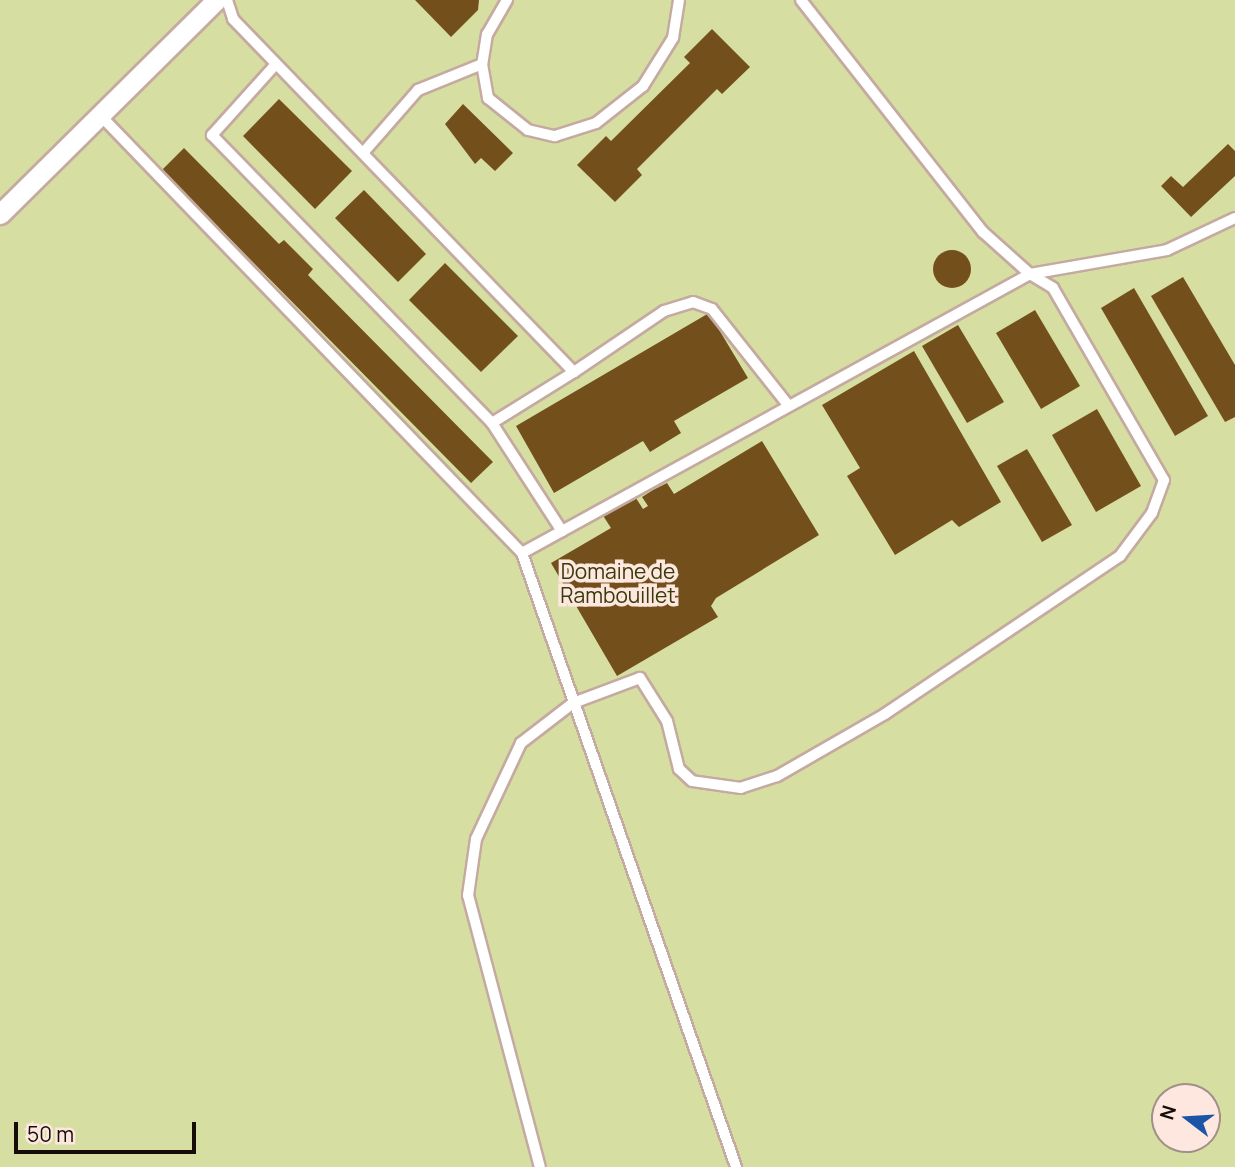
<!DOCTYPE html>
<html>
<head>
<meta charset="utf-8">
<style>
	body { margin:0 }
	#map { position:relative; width:1235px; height:1167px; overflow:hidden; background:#fde7de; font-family:Manrope,sans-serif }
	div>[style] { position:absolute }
	.green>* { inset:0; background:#d7dea1 }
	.building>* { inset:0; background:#73501b }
	.round { border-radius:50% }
	.roads { filter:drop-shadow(2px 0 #c4aaa0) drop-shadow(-2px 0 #c4aaa0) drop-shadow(0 2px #c4aaa0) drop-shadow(0 -2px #c4aaa0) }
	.lane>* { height:10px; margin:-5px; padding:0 5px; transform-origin:5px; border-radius:5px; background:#fff }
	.street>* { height:19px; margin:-9.5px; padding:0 9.5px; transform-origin:9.5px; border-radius:9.5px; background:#fff }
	span { translate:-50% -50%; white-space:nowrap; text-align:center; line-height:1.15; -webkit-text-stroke:7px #fde7de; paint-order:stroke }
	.park-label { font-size:21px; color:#373a09 }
	.north { position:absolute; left:1151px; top:1083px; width:70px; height:70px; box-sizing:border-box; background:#fde7de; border:2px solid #a19089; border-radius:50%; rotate:287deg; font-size:19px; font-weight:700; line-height:28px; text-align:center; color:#160d0a }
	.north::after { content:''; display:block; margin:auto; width:24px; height:32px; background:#1c55a7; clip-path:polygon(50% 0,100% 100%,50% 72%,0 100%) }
	.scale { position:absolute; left:14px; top:1122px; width:182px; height:32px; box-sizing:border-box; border:4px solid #160d0a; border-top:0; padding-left:9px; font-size:21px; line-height:24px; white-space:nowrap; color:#160d0a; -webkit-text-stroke:5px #fde7de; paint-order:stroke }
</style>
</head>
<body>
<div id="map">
	<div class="green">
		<div style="clip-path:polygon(evenodd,0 0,1235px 0,1235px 1167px,0 1167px,0 0,1165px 1097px,1207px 1097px,1207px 1139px,1165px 1139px,1165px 1097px)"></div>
	</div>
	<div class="building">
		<div style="clip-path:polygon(415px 0,479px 0,478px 10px,451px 37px)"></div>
		<div style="clip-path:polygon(712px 29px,750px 67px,722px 94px,717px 89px,637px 169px,642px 175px,615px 202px,577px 165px,606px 136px,611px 141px,690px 63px,684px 57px)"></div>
		<div style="clip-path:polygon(279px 99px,352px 171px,315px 209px,243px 136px)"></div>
		<div style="clip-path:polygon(463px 104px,513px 153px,495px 171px,481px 158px,475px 164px,445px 124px)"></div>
		<div style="clip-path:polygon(1228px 144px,1235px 151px,1235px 176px,1191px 217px,1161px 186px,1171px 176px,1183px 187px)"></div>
		<div style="clip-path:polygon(184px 148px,279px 244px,284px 240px,313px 269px,308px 275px,493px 462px,471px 483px,162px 170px)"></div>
		<div style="clip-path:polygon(364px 190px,426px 254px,398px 282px,335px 218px)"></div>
		<div class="round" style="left:933px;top:250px;width:38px;height:38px"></div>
		<div style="clip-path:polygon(445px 263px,518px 336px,481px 372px,409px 300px)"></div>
		<div style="clip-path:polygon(1183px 277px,1235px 365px,1235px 417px,1225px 422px,1151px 296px)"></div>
		<div style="clip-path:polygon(1134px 288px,1208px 416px,1175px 436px,1101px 308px)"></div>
		<div style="clip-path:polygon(1035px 310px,1080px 386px,1041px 409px,996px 333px)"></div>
		<div style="clip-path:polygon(709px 313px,748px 378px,674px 421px,681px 433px,650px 452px,643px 441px,554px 493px,516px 426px)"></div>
		<div style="clip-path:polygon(958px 325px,1004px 402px,967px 423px,922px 346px)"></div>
		<div style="clip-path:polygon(914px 351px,1001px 502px,959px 527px,952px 520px,895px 555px,847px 476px,860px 468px,822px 405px)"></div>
		<div style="clip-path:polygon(1097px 409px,1141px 486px,1096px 512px,1052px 435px)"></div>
		<div style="clip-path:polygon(762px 441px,819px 535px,716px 598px,711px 606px,718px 617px,617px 676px,551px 563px,611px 528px,602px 514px,634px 495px,643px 509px,648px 506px,642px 497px,653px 490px,667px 483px,674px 494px)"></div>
		<div style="clip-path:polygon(1027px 449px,1072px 525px,1042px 542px,997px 466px)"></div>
	</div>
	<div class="roads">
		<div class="lane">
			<div style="left:227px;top:0;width:20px;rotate:72deg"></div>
			<div style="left:233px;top:19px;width:491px;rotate:46deg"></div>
			<div style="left:574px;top:372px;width:109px;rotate:-34.1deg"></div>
			<div style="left:664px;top:311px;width:30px;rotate:-17deg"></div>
			<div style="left:693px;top:302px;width:20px;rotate:20deg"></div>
			<div style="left:712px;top:309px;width:122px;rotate:51.6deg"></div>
			<div style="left:507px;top:0;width:39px;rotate:120deg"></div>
			<div style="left:487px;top:34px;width:30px;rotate:99deg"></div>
			<div style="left:482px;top:64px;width:35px;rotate:80deg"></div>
			<div style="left:488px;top:98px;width:51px;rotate:38.7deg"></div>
			<div style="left:528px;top:130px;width:28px;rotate:13deg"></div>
			<div style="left:555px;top:136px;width:43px;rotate:-17.6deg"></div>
			<div style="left:596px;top:123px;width:60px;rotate:-38.2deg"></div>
			<div style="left:643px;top:86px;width:57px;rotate:-58deg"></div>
			<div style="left:673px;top:38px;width:38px;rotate:-81deg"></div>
			<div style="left:801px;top:0;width:295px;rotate:51.9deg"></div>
			<div style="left:983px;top:232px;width:63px;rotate:41.8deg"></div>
			<div style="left:1030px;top:274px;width:139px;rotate:-9.9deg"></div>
			<div style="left:1167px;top:250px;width:75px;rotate:-25.2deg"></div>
			<div style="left:276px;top:64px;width:96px;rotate:132deg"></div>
			<div style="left:212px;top:135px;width:402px;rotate:45.8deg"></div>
			<div style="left:492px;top:423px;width:129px;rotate:57.1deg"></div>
			<div style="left:100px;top:115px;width:608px;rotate:46.07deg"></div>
			<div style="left:522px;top:553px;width:650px;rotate:70.78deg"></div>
			<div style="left:363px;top:153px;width:84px;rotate:-48.9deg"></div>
			<div style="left:418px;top:90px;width:69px;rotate:-22.1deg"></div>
			<div style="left:492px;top:423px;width:97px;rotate:-31.9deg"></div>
			<div style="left:522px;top:553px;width:580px;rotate:-28.78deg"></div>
			<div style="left:1030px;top:274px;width:27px;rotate:31deg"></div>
			<div style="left:1053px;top:288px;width:222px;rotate:60deg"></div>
			<div style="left:1164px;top:480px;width:35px;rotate:110deg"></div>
			<div style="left:1152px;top:513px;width:54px;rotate:126.7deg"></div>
			<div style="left:1120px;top:556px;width:283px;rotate:146.1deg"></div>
			<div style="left:885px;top:714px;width:125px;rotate:150.1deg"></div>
			<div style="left:777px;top:776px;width:38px;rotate:162deg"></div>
			<div style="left:741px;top:788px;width:49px;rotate:-171.9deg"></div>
			<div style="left:692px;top:781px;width:18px;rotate:-137deg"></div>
			<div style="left:679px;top:769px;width:49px;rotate:-104deg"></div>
			<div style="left:667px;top:721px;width:51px;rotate:-122.1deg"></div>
			<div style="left:640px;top:678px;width:72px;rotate:159.5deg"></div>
			<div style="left:573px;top:703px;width:66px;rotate:142.4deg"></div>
			<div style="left:521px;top:743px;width:106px;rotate:115.1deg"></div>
			<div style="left:476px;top:839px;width:57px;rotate:98.1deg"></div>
			<div style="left:468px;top:895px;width:281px;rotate:75.2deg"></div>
		</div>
		<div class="street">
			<div style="left:0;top:214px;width:304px;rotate:-44.7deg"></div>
		</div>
	</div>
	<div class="park-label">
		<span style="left:618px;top:583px">Domaine de<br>Rambouillet</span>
	</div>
	<div class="north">N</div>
	<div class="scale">50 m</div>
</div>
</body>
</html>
